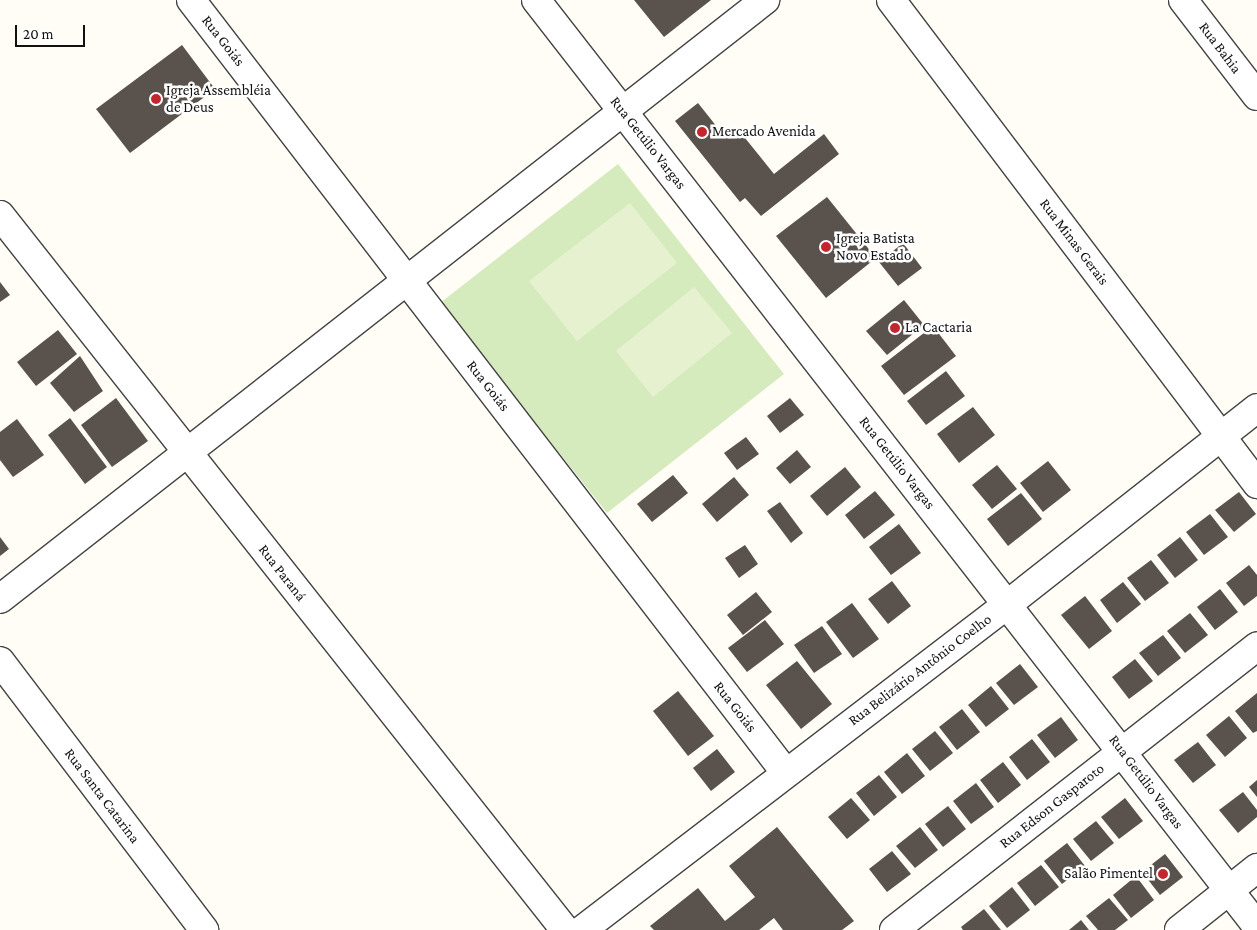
<!DOCTYPE html>
<html>
<head>
<meta charset="utf-8">
<style>
	body { margin:0 }
	#map { position:relative; width:1257px; height:930px; overflow:hidden; background:#fffdf5; font-family:"Crimson Pro",serif }
	div>[style] { position:absolute }
	.green>* { inset:0; background:#d5ebbd }
	.pitch>* { inset:0; background:#e6f2cf }
	.building>* { inset:0; background:#5a524d }
	.roads { filter:drop-shadow(1px 0 #444) drop-shadow(-1px 0 #444) drop-shadow(0 1px #444) drop-shadow(0 -1px #444) }
	.minor>* { height:28px; margin:-14px; padding:0 14px; transform-origin:14px; border-radius:14px; background:#fff }
	.dots>* { width:14px; height:14px; translate:-50% -50%; box-sizing:border-box; border:2px solid #fff; border-radius:50% }
	span { translate:-50% -50%; white-space:nowrap; text-align:center; line-height:1.15; -webkit-text-stroke:5px #fff; paint-order:stroke }
	.street-label { font-size:15px; color:#111 }
	.poi-label { font-size:15px; color:#111 }
	.left { translate:0 -50%; text-align:left }
	.right { translate:-100% -50%; text-align:right }
	.scale { position:absolute; left:15px; top:25px; width:70px; height:22px; box-sizing:border-box; border:2px solid #111; border-top:0; padding-left:6px; font-size:15px; line-height:18px; white-space:nowrap; color:#111; -webkit-text-stroke:4px #fff; paint-order:stroke }
</style>
</head>
<body>
<div id="map">
	<div class="green">
		<div style="clip-path:polygon(618px 164px,784px 374px,607px 513px,440px 303px)"></div>
	</div>
	<div class="pitch">
		<div style="clip-path:polygon(630px 203px,677px 263px,577px 341px,529px 281px)"></div>
		<div style="clip-path:polygon(694px 287px,732px 333px,653px 397px,616px 351px)"></div>
	</div>
	<div class="building">
		<div style="clip-path:polygon(634px 0,711px 0,664px 37px)"></div>
		<div style="clip-path:polygon(182px 45px,215px 89px,130px 153px,96px 109px)"></div>
		<div style="clip-path:polygon(698px 103px,725px 137px,737px 128px,774px 174px,824px 134px,839px 154px,761px 216px,745px 198px,740px 202px,675px 121px)"></div>
		<div style="clip-path:polygon(827px 197px,876px 258px,826px 298px,776px 236px)"></div>
		<div style="clip-path:polygon(903px 243px,922px 268px,898px 286px,879px 262px)"></div>
		<div style="clip-path:polygon(0 282px,10px 295px,0 302px)"></div>
		<div style="clip-path:polygon(904px 300px,924px 325px,887px 355px,866px 331px)"></div>
		<div style="clip-path:polygon(933px 326px,956px 356px,904px 395px,881px 366px)"></div>
		<div style="clip-path:polygon(58px 330px,77px 354px,36px 386px,17px 362px)"></div>
		<div style="clip-path:polygon(80px 356px,103px 391px,74px 412px,50px 383px)"></div>
		<div style="clip-path:polygon(946px 371px,965px 396px,926px 425px,907px 401px)"></div>
		<div style="clip-path:polygon(116px 398px,148px 441px,112px 467px,81px 425px)"></div>
		<div style="clip-path:polygon(790px 398px,804px 415px,780px 433px,767px 416px)"></div>
		<div style="clip-path:polygon(973px 407px,995px 435px,959px 463px,937px 434px)"></div>
		<div style="clip-path:polygon(70px 418px,107px 467px,85px 484px,48px 435px)"></div>
		<div style="clip-path:polygon(17px 419px,44px 455px,13px 477px,0 460px,0 432px)"></div>
		<div style="clip-path:polygon(746px 437px,759px 454px,737px 470px,724px 453px)"></div>
		<div style="clip-path:polygon(797px 450px,811px 467px,790px 484px,776px 468px)"></div>
		<div style="clip-path:polygon(1048px 461px,1071px 490px,1043px 512px,1020px 483px)"></div>
		<div style="clip-path:polygon(997px 465px,1017px 489px,992px 509px,972px 485px)"></div>
		<div style="clip-path:polygon(845px 467px,861px 487px,827px 516px,810px 496px)"></div>
		<div style="clip-path:polygon(673px 475px,688px 493px,652px 522px,637px 504px)"></div>
		<div style="clip-path:polygon(734px 477px,749px 495px,717px 522px,702px 504px)"></div>
		<div style="clip-path:polygon(875px 491px,895px 515px,864px 539px,845px 515px)"></div>
		<div style="clip-path:polygon(1239px 492px,1256px 514px,1234px 532px,1215px 510px)"></div>
		<div style="clip-path:polygon(1021px 493px,1042px 519px,1008px 546px,987px 519px)"></div>
		<div style="clip-path:polygon(780px 502px,803px 533px,791px 543px,767px 511px)"></div>
		<div style="clip-path:polygon(1210px 514px,1228px 537px,1204px 555px,1186px 532px)"></div>
		<div style="clip-path:polygon(899px 524px,921px 553px,891px 575px,869px 547px)"></div>
		<div style="clip-path:polygon(0 537px,9px 549px,0 556px)"></div>
		<div style="clip-path:polygon(1180px 537px,1198px 560px,1175px 578px,1157px 555px)"></div>
		<div style="clip-path:polygon(745px 545px,758px 564px,739px 578px,725px 558px)"></div>
		<div style="clip-path:polygon(1151px 560px,1169px 583px,1145px 601px,1127px 578px)"></div>
		<div style="clip-path:polygon(1249px 565px,1257px 575px,1257px 596px,1244px 606px,1226px 583px)"></div>
		<div style="clip-path:polygon(892px 581px,911px 606px,888px 624px,868px 599px)"></div>
		<div style="clip-path:polygon(1123px 582px,1141px 604px,1117px 623px,1100px 600px)"></div>
		<div style="clip-path:polygon(1220px 589px,1238px 612px,1215px 630px,1197px 607px)"></div>
		<div style="clip-path:polygon(756px 592px,772px 612px,743px 635px,727px 615px)"></div>
		<div style="clip-path:polygon(1085px 596px,1112px 631px,1089px 649px,1061px 615px)"></div>
		<div style="clip-path:polygon(852px 603px,879px 639px,853px 658px,826px 622px)"></div>
		<div style="clip-path:polygon(1190px 613px,1208px 635px,1185px 653px,1167px 631px)"></div>
		<div style="clip-path:polygon(765px 620px,784px 644px,747px 672px,728px 648px)"></div>
		<div style="clip-path:polygon(822px 626px,842px 654px,814px 673px,794px 645px)"></div>
		<div style="clip-path:polygon(1163px 635px,1181px 658px,1158px 676px,1139px 653px)"></div>
		<div style="clip-path:polygon(1135px 659px,1153px 681px,1129px 699px,1112px 677px)"></div>
		<div style="clip-path:polygon(797px 661px,832px 704px,801px 729px,766px 685px)"></div>
		<div style="clip-path:polygon(1020px 664px,1038px 687px,1014px 705px,996px 683px)"></div>
		<div style="clip-path:polygon(991px 686px,1009px 709px,986px 727px,968px 705px)"></div>
		<div style="clip-path:polygon(678px 691px,714px 736px,688px 756px,653px 711px)"></div>
		<div style="clip-path:polygon(1257px 693px,1257px 731px,1253px 733px,1235px 711px)"></div>
		<div style="clip-path:polygon(962px 709px,980px 732px,957px 750px,939px 727px)"></div>
		<div style="clip-path:polygon(1229px 716px,1247px 738px,1225px 757px,1206px 735px)"></div>
		<div style="clip-path:polygon(1061px 717px,1078px 740px,1055px 758px,1037px 735px)"></div>
		<div style="clip-path:polygon(935px 731px,953px 753px,930px 771px,912px 749px)"></div>
		<div style="clip-path:polygon(1032px 739px,1050px 762px,1027px 780px,1009px 757px)"></div>
		<div style="clip-path:polygon(1198px 742px,1216px 765px,1193px 783px,1174px 760px)"></div>
		<div style="clip-path:polygon(717px 749px,735px 772px,711px 791px,693px 768px)"></div>
		<div style="clip-path:polygon(907px 753px,925px 776px,902px 794px,884px 772px)"></div>
		<div style="clip-path:polygon(1003px 762px,1021px 785px,998px 803px,980px 780px)"></div>
		<div style="clip-path:polygon(879px 775px,897px 797px,874px 816px,856px 793px)"></div>
		<div style="clip-path:polygon(1257px 780px,1257px 797px,1249px 787px)"></div>
		<div style="clip-path:polygon(976px 783px,994px 807px,971px 824px,953px 801px)"></div>
		<div style="clip-path:polygon(1243px 792px,1257px 810px,1257px 817px,1238px 833px,1219px 810px)"></div>
		<div style="clip-path:polygon(851px 798px,870px 820px,847px 839px,828px 817px)"></div>
		<div style="clip-path:polygon(1125px 798px,1143px 821px,1119px 839px,1101px 817px)"></div>
		<div style="clip-path:polygon(948px 806px,966px 829px,943px 847px,925px 824px)"></div>
		<div style="clip-path:polygon(1096px 821px,1114px 843px,1091px 861px,1073px 839px)"></div>
		<div style="clip-path:polygon(777px 827px,854px 921px,842px 930px,783px 930px,774px 918px,759px 930px,654px 930px,650px 926px,698px 888px,725px 921px,755px 897px,729px 866px)"></div>
		<div style="clip-path:polygon(920px 827px,938px 850px,915px 868px,896px 846px)"></div>
		<div style="clip-path:polygon(1067px 843px,1085px 866px,1062px 884px,1044px 861px)"></div>
		<div style="clip-path:polygon(892px 851px,911px 874px,887px 892px,869px 869px)"></div>
		<div style="clip-path:polygon(1165px 854px,1183px 877px,1160px 895px,1142px 872px)"></div>
		<div style="clip-path:polygon(1041px 865px,1059px 887px,1035px 906px,1017px 883px)"></div>
		<div style="clip-path:polygon(1136px 876px,1154px 900px,1131px 918px,1113px 895px)"></div>
		<div style="clip-path:polygon(1012px 887px,1030px 910px,1007px 928px,989px 906px)"></div>
		<div style="clip-path:polygon(1109px 898px,1128px 920px,1115px 930px,1098px 930px,1086px 916px)"></div>
		<div style="clip-path:polygon(984px 909px,1001px 930px,963px 930px,961px 927px)"></div>
		<div style="clip-path:polygon(1081px 920px,1089px 930px,1069px 930px)"></div>
	</div>
	<div class="roads">
		<div class="minor">
			<div style="left:191px;top:0;width:974px;rotate:52.42deg"></div>
			<div style="left:536px;top:0;width:1174px;rotate:52.1deg"></div>
			<div style="left:891px;top:0;width:607px;rotate:52.9deg"></div>
			<div style="left:1183px;top:0;width:121px;rotate:52.4deg"></div>
			<div style="left:0;top:215px;width:911px;rotate:51.68deg"></div>
			<div style="left:0;top:599px;width:972px;rotate:-38.06deg"></div>
			<div style="left:0;top:661px;width:338px;rotate:52.8deg"></div>
			<div style="left:582px;top:930px;width:536px;rotate:-37.43deg"></div>
			<div style="left:1008px;top:604px;width:317px;rotate:-38.2deg"></div>
			<div style="left:894px;top:930px;width:461px;rotate:-38deg"></div>
			<div style="left:1179px;top:930px;width:100px;rotate:-38.5deg"></div>
		</div>
	</div>
	<div class="dots">
		<div style="left:156px;top:99px;background:#c4262e"></div>
		<div style="left:702px;top:132px;background:#c4262e"></div>
		<div style="left:826px;top:247px;background:#c4262e"></div>
		<div style="left:895px;top:328px;background:#c4262e"></div>
		<div style="left:1163px;top:874px;background:#c4262e"></div>
	</div>
	<div class="street-label">
		<span style="left:223px;top:41px;rotate:52deg">Rua Goiás</span>
		<span style="left:1220px;top:48px;rotate:53deg">Rua Bahia</span>
		<span style="left:648px;top:143px;rotate:52deg">Rua Getúlio Vargas</span>
		<span style="left:1074px;top:242px;rotate:53deg">Rua Minas Gerais</span>
		<span style="left:488px;top:386px;rotate:52deg">Rua Goiás</span>
		<span style="left:897px;top:463px;rotate:52deg">Rua Getúlio Vargas</span>
		<span style="left:282px;top:573px;rotate:52deg">Rua Paraná</span>
		<span style="left:920px;top:670px;rotate:-37deg">Rua Belizário Antônio Coelho</span>
		<span style="left:735px;top:707px;rotate:52deg">Rua Goiás</span>
		<span style="left:1146px;top:782px;rotate:53deg">Rua Getúlio Vargas</span>
		<span style="left:102px;top:796px;rotate:53deg">Rua Santa Catarina</span>
		<span style="left:1052px;top:806px;rotate:-38deg">Rua Edson Gasparoto</span>
	</div>
	<div class="poi-label">
		<span class="left" style="left:166px;top:99px">Igreja Assembléia<br>de Deus</span>
		<span class="left" style="left:712px;top:132px">Mercado Avenida</span>
		<span class="left" style="left:836px;top:247px">Igreja Batista<br>Novo Estado</span>
		<span class="left" style="left:905px;top:328px">La Cactaria</span>
		<span class="right" style="left:1153px;top:874px">Salão Pimentel</span>
	</div>
	<div class="scale">20 m</div>
</div>
</body>
</html>
